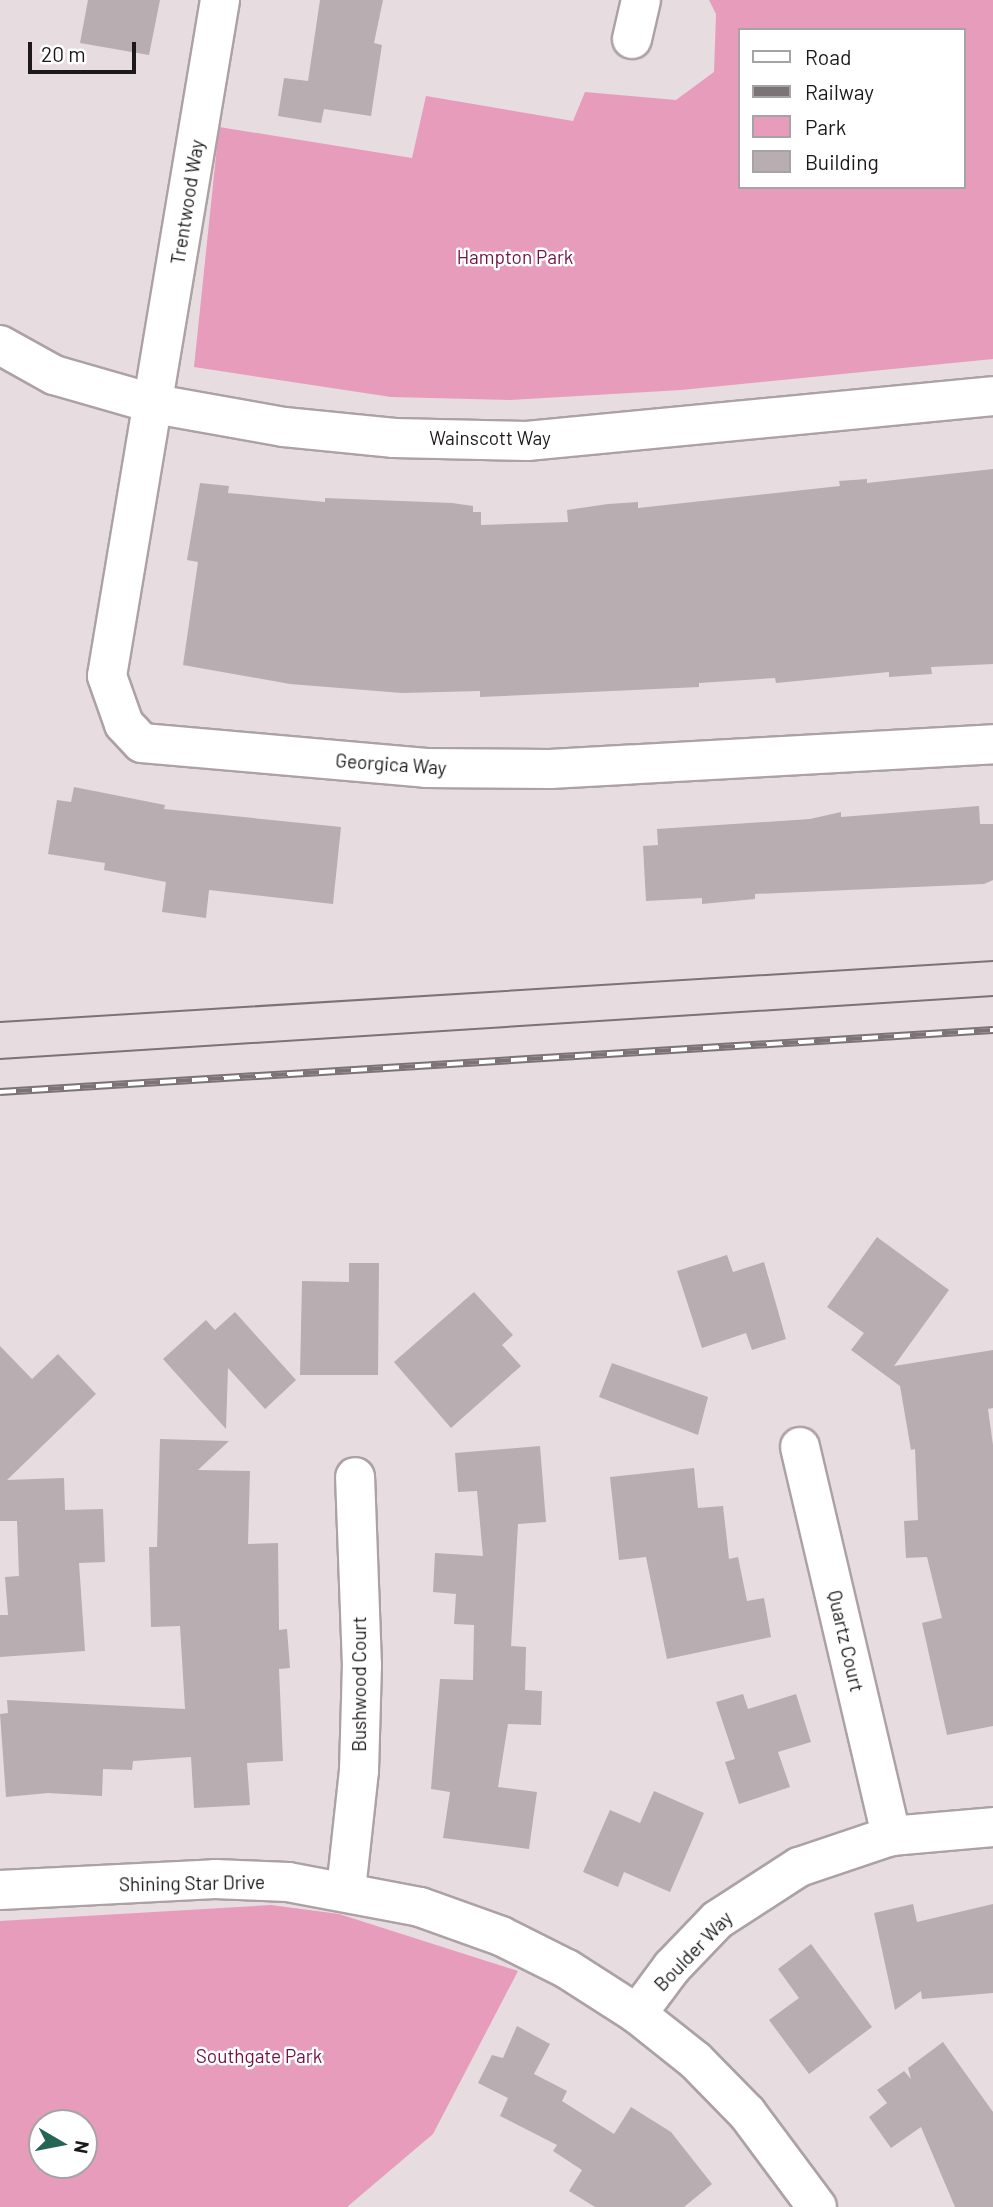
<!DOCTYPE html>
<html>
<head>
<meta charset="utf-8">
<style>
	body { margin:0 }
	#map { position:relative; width:993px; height:2207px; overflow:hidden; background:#e7dce0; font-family:Barlow,sans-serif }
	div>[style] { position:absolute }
	.green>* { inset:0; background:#e79cbb }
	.building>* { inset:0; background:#b8adb1 }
	.roads { filter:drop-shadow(2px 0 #aca2a5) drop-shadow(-2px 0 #aca2a5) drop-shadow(0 2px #aca2a5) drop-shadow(0 -2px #aca2a5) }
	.minor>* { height:38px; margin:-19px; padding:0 19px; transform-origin:19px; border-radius:19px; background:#fff }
	.tram>* { height:2px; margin:-1px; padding:0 1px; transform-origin:1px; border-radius:1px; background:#7b7376 }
	.rail>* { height:8px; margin-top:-4px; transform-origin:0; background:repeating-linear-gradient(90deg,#fff 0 16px,#7b7376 0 32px); box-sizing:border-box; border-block:2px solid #7b7376 }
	span { translate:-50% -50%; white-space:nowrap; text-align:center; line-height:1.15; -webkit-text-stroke:5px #fff; paint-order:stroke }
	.street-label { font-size:19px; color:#1d191b }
	.park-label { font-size:19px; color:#721146 }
	.legend { position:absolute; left:738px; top:28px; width:228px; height:161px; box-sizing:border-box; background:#fff; border:2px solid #a5a3a4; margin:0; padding:9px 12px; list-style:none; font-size:21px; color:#1d191b }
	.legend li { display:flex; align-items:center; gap:14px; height:35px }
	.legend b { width:35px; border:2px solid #a5a3a4 }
	.north { position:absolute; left:28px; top:2109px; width:70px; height:70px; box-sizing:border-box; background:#fff; border:2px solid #a5a3a4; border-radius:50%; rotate:100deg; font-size:19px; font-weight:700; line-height:28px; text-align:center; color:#1d191b }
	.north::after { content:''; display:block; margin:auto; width:24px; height:32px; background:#246554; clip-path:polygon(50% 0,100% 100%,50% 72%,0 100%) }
	.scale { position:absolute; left:28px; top:42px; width:108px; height:32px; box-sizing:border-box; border:4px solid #1d191b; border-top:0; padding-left:9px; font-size:21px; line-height:24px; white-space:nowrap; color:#1d191b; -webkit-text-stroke:5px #fff; paint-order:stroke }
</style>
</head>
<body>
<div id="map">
	<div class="green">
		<div style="clip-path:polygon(evenodd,709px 0,993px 0,993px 359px,681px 390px,510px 400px,391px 397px,194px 367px,219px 127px,412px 158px,426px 96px,573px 121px,585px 92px,676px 100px,714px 72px,716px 14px,709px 0,739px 30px,963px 30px,963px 187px,739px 187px,739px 30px)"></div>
		<div style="clip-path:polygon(evenodd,271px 1905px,339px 1914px,518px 1971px,433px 2134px,347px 2207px,0 2207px,0 1921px,271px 1905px,42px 2123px,84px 2123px,84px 2165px,42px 2165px,42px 2123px)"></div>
	</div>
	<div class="building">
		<div style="clip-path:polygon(88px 0,160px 0,149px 55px,80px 43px)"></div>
		<div style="clip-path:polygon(320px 0,383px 0,374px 43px,382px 45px,371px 116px,324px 109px,321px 123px,278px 116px,284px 78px,308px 81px)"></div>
		<div style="clip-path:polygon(993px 469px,993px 664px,931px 667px,932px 674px,889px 677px,889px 672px,776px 683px,775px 678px,699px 683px,699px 687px,480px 697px,480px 691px,402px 693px,290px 684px,183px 665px,198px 562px,187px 560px,200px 483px,229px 486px,228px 493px,325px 502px,325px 498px,452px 503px,473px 506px,473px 512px,481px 512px,481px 525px,568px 522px,567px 510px,608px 504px,638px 502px,638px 508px,840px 486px,839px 481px,867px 479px,867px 483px)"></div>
		<div style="clip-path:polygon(74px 787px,165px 805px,164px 809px,341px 827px,333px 904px,209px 890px,206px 918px,162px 912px,166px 882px,104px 870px,105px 863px,48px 854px,57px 800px,71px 802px)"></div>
		<div style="clip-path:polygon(979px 806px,980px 824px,993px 824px,993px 880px,984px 884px,755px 894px,755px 899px,702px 904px,702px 898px,646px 901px,643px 846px,658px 845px,657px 829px,810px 819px,841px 812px,841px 817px)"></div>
		<div style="clip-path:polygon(877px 1237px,949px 1290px,894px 1366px,993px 1350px,993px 1408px,988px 1409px,993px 1445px,993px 1726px,947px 1735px,922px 1623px,942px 1618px,927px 1557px,906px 1558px,904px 1521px,918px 1520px,915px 1449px,911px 1450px,900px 1386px,851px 1350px,864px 1333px,827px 1307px)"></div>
		<div style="clip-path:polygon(727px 1255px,733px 1272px,764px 1262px,786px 1339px,752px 1350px,746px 1333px,702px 1348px,677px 1271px)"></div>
		<div style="clip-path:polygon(349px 1263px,379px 1263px,378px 1375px,300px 1375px,302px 1281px,349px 1282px)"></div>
		<div style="clip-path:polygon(474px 1292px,513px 1335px,502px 1345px,521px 1366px,451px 1428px,394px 1362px)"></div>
		<div style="clip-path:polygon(235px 1312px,296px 1380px,265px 1409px,228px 1368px,226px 1429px,163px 1359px,206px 1320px,215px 1330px)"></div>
		<div style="clip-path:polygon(0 1346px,32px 1379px,58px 1354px,96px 1394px,7px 1480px,64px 1478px,65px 1510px,103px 1509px,105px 1562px,79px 1563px,85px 1651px,0 1657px,0 1615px,8px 1615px,5px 1577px,19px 1576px,17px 1521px,0 1521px)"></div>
		<div style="clip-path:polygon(612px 1363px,708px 1397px,698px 1435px,599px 1397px)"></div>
		<div style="clip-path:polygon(160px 1439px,229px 1441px,198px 1470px,250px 1471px,248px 1544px,278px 1543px,279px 1630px,287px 1629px,290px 1668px,279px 1669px,283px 1761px,247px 1763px,250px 1805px,194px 1808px,191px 1757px,133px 1761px,132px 1770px,103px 1769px,102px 1796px,48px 1793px,6px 1797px,0 1714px,8px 1713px,7px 1700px,185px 1709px,180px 1626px,151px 1627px,149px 1547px,157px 1547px)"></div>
		<div style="clip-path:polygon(540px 1446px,546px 1522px,518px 1524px,511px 1646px,526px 1647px,525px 1690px,542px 1691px,541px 1725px,508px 1724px,498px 1787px,537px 1792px,529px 1849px,443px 1838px,450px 1792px,431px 1789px,440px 1679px,473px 1680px,474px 1625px,454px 1624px,456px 1594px,433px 1592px,435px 1553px,483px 1556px,477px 1491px,458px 1492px,455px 1453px)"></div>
		<div style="clip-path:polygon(694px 1468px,698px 1508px,723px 1506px,729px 1559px,738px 1557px,747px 1601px,764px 1598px,771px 1637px,667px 1659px,646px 1557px,619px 1560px,610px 1477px)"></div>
		<div style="clip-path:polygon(743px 1694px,748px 1709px,796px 1694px,811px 1742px,778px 1752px,790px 1787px,739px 1804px,725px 1762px,735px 1759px,716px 1702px)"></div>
		<div style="clip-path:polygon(654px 1791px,704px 1813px,670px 1892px,624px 1872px,618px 1887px,583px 1872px,610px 1810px,640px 1823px)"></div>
		<div style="clip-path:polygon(913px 1904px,917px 1922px,993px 1904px,993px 1993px,922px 1999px,921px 1991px,895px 2010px,874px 1913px)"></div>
		<div style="clip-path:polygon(811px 1944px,872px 2027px,809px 2074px,769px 2020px,799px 1998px,778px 1969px)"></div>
		<div style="clip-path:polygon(517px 2026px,550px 2044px,534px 2074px,567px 2091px,562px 2101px,614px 2134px,631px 2107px,671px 2132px,712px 2184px,684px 2207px,595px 2207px,569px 2191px,582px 2170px,553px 2151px,557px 2145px,500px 2116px,508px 2098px,478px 2083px,492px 2055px,503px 2058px)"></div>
		<div style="clip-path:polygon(943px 2042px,993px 2112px,993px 2207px,955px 2207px,921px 2127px,891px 2148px,869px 2117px,887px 2103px,877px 2090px,904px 2071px,911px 2079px,908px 2068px)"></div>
	</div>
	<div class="roads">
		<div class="minor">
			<div style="left:220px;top:0;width:685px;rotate:99.49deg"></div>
			<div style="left:107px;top:676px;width:51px;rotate:70.5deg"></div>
			<div style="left:124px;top:724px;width:26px;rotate:47deg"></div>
			<div style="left:142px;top:743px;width:285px;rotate:5deg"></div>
			<div style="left:426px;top:768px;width:124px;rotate:0.5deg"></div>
			<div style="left:550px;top:769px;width:444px;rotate:-3.2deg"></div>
			<div style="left:632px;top:39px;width:40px;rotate:-77deg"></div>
			<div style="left:0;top:345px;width:62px;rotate:29.1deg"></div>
			<div style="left:54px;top:375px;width:105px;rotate:16deg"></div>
			<div style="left:155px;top:404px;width:131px;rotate:10.1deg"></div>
			<div style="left:284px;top:427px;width:111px;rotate:5.7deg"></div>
			<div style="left:394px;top:438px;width:133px;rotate:1.3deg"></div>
			<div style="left:527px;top:441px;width:468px;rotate:-5.5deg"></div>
			<div style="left:800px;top:1447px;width:400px;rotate:76.8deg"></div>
			<div style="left:0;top:1890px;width:215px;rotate:-2.9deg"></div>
			<div style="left:215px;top:1879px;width:73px;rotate:2.4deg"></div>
			<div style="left:288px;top:1882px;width:134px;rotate:10.7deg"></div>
			<div style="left:420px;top:1907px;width:86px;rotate:19.7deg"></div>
			<div style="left:501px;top:1936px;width:74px;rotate:26.6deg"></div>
			<div style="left:567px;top:1969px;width:83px;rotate:32.7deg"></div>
			<div style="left:637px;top:2014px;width:75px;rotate:38.5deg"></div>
			<div style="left:696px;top:2061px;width:73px;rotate:45.6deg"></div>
			<div style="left:747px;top:2113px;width:117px;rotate:53.3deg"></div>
			<div style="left:346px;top:1890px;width:120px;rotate:-83.8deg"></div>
			<div style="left:359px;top:1771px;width:105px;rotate:-88.4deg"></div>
			<div style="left:362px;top:1666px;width:189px;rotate:-92.1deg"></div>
			<div style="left:637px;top:2014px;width:59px;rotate:-53.3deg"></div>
			<div style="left:672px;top:1967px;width:65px;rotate:-46.2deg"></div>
			<div style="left:717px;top:1920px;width:98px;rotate:-32.9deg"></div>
			<div style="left:799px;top:1867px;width:97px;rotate:-18.6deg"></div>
			<div style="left:891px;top:1836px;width:102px;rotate:-5deg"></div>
		</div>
	</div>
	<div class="tram">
		<div style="left:0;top:1022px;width:995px;rotate:-3.52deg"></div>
		<div style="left:0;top:1059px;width:995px;rotate:-3.63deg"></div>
	</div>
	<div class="rail">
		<div style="left:0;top:1092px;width:995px;rotate:-3.57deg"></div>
	</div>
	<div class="street-label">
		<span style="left:187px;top:202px;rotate:-81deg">Trentwood Way</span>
		<span style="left:490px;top:438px">Wainscott Way</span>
		<span style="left:391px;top:764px;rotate:4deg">Georgica Way</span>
		<span style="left:846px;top:1641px;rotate:77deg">Quartz Court</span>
		<span style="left:359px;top:1684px;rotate:-90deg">Bushwood Court</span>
		<span style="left:192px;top:1883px;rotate:-1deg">Shining Star Drive</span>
		<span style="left:693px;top:1951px;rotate:-46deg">Boulder Way</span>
	</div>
	<div class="park-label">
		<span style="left:515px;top:257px">Hampton Park</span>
		<span style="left:259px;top:2056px">Southgate Park</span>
	</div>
	<ul class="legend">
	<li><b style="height:9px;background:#fff"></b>Road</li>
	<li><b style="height:9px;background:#7b7376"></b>Railway</li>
	<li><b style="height:19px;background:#e79cbb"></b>Park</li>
	<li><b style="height:19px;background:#b8adb1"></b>Building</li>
	</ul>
	<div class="north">N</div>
	<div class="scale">20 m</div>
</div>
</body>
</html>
